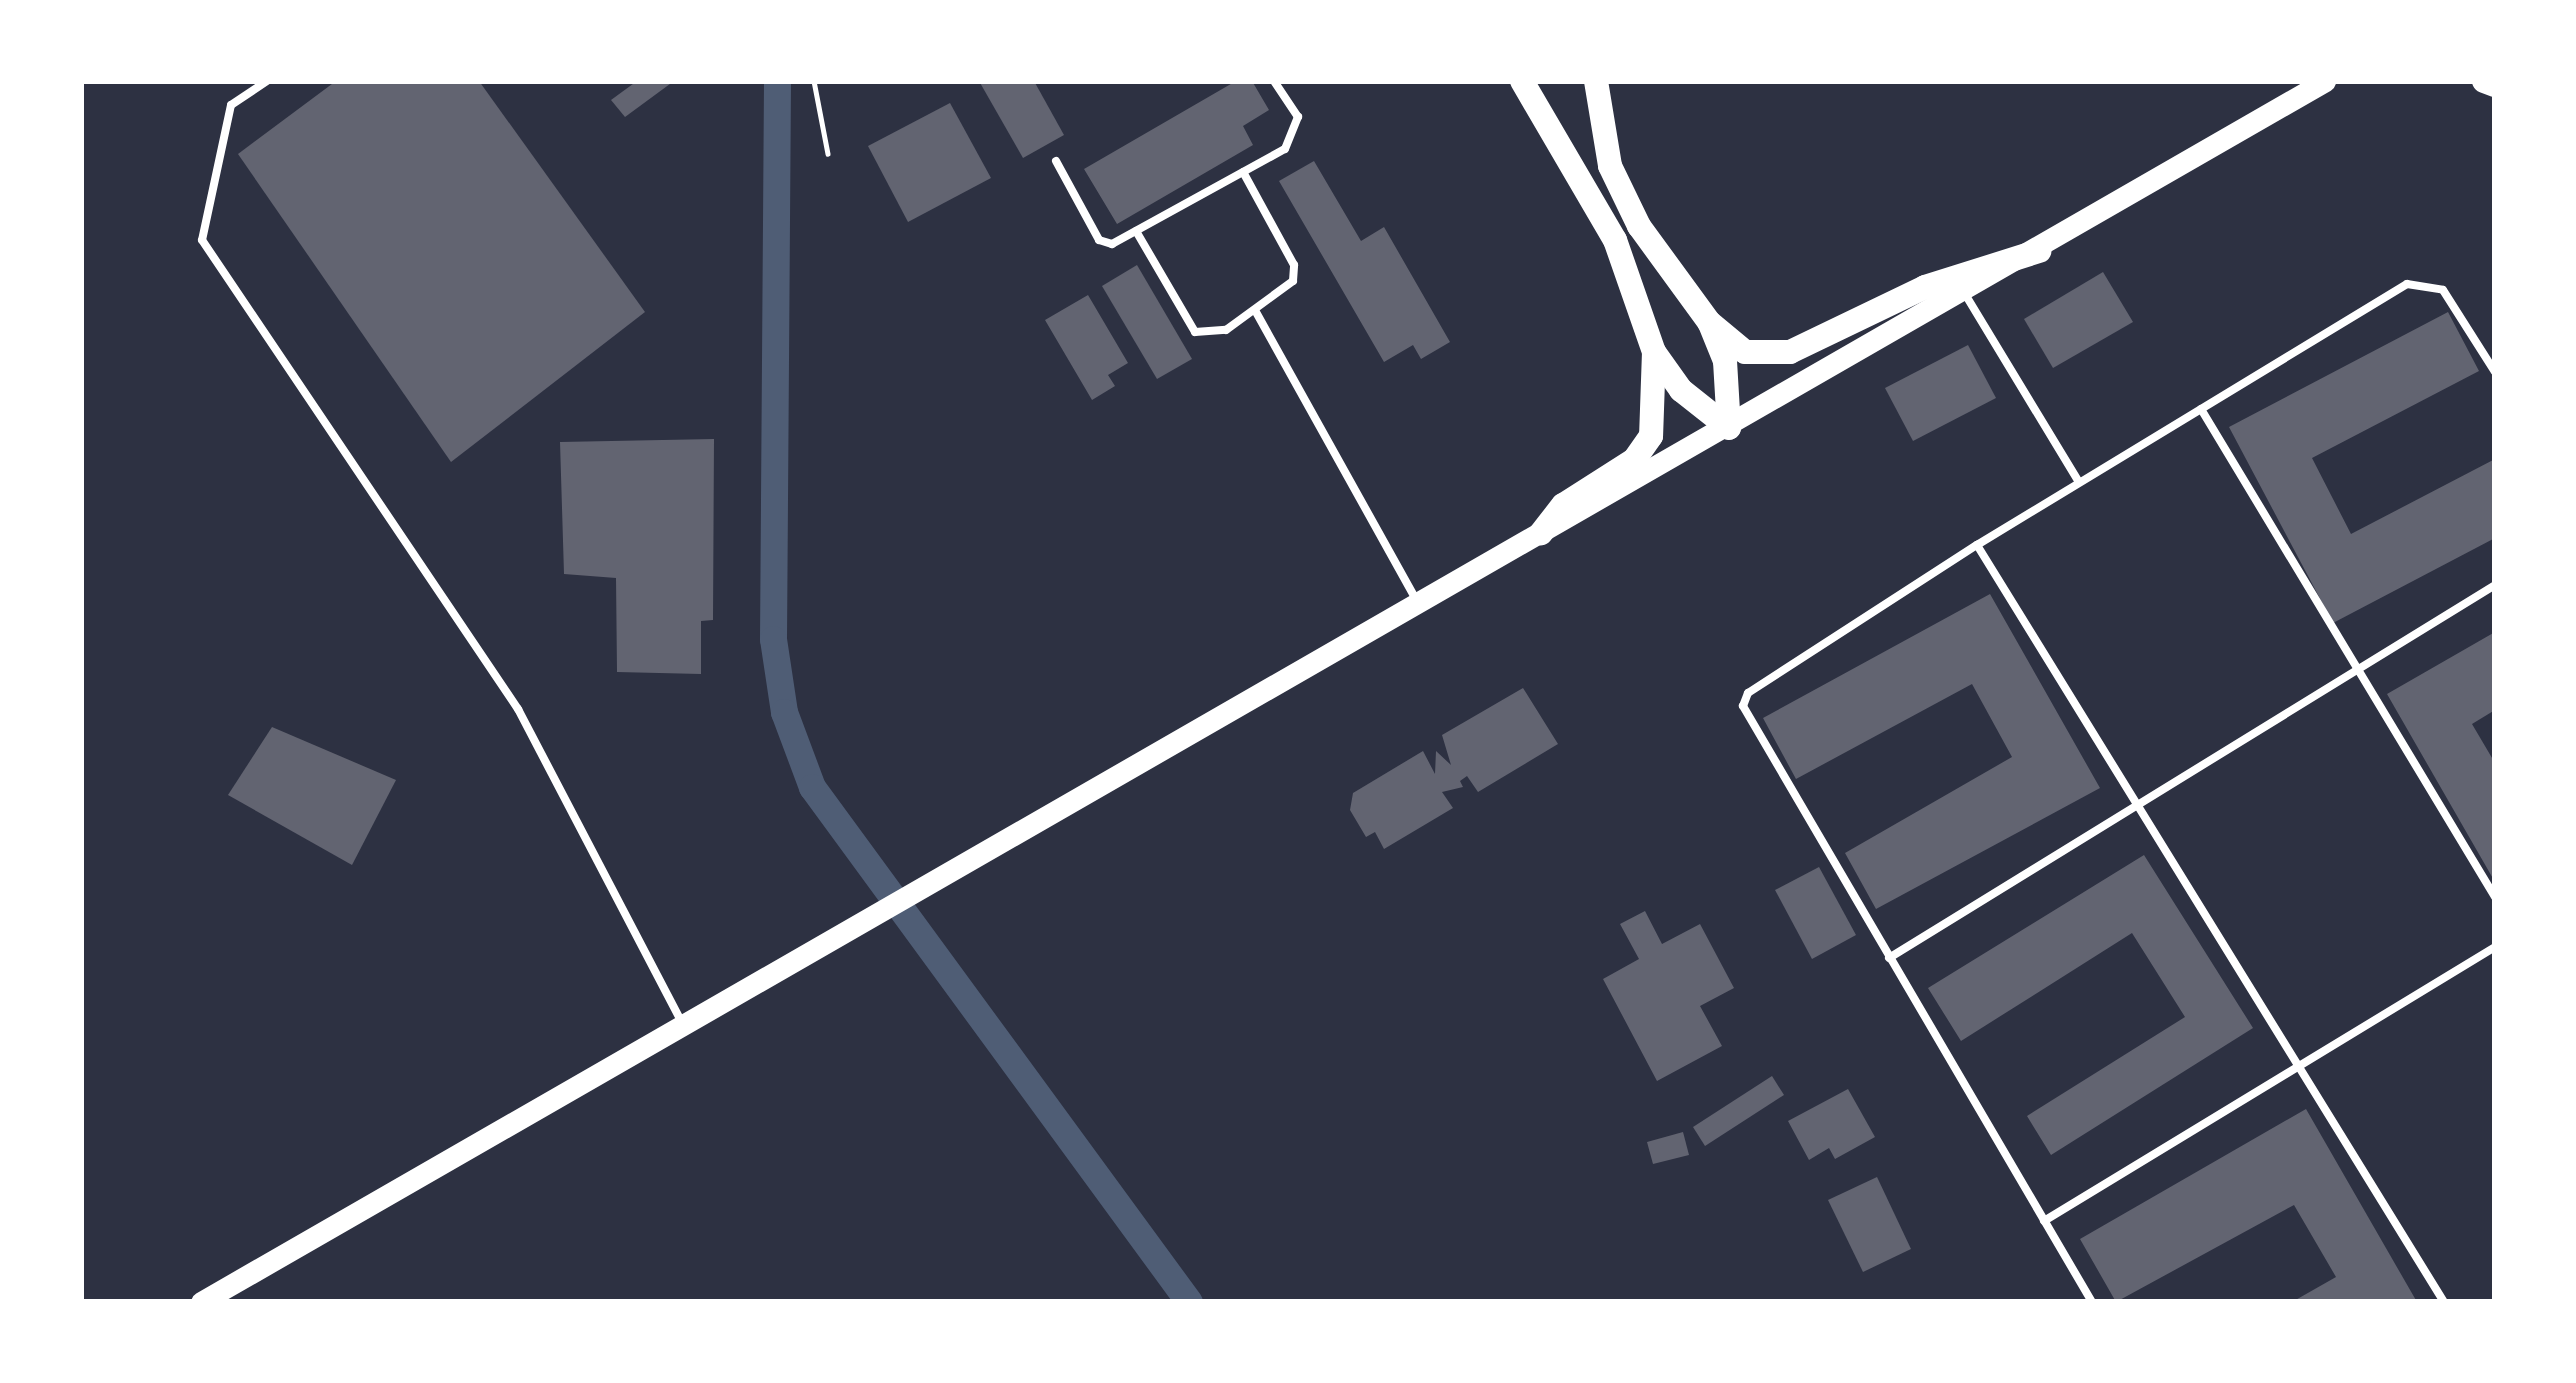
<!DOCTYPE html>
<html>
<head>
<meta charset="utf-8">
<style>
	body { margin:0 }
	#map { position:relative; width:2576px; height:1383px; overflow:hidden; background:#2d3142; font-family:Figtree,sans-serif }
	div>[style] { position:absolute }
	.canal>* { height:27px; margin:-13.5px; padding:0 13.5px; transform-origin:13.5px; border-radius:13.5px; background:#4f5d75 }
	.building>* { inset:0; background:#626471 }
	.path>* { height:4.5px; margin:-2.25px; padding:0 2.25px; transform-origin:2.25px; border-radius:2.25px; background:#fff }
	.service>* { height:8px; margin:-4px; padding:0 4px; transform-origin:4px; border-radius:4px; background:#fff }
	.secondary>* { height:21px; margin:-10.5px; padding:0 10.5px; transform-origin:10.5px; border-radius:10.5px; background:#fff }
	.trunk>* { height:24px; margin:-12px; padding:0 12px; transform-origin:12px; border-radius:12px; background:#fff }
	span { translate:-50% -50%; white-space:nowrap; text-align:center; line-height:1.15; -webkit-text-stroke:12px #fff; paint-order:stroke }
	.frame { position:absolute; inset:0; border:84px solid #fff; pointer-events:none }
</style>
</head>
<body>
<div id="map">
	<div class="canal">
		<div style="left:777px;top:81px;width:558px;rotate:90.41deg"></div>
		<div style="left:773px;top:639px;width:74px;rotate:81.4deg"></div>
		<div style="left:784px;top:712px;width:80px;rotate:69.5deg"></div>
		<div style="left:812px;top:787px;width:638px;rotate:53.79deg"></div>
	</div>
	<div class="building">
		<div style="clip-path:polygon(336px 81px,479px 81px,645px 312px,451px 462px,238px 154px)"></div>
		<div style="clip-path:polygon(637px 81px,674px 81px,625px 117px,611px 100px)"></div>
		<div style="clip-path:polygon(979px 81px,1034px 81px,1064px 135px,1023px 158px)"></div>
		<div style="clip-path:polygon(1236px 81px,1252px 81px,1269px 110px,1243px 126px,1253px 145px,1117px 224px,1084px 169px)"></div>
		<div style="clip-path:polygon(950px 103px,991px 178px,908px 222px,868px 146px)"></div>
		<div style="clip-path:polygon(1314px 161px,1361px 241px,1384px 227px,1450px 342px,1421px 359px,1413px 345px,1384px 362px,1279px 181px)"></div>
		<div style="clip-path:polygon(1137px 265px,1192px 359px,1157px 379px,1102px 286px)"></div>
		<div style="clip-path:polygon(2103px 272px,2133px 322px,2053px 368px,2024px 319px)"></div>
		<div style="clip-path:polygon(1088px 295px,1128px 363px,1108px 375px,1115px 386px,1092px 400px,1045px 320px)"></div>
		<div style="clip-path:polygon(2448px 312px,2479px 371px,2312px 458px,2351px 534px,2495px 459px,2495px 538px,2333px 623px,2229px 427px)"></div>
		<div style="clip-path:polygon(1968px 345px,1996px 398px,1913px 441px,1885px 388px)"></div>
		<div style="clip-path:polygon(714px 439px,713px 620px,701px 621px,701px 674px,617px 672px,616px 578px,564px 574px,560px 442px)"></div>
		<div style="clip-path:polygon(1990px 594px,2100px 788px,1876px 909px,1845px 853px,2012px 757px,1972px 684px,1796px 779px,1763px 718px)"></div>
		<div style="clip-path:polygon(2495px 632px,2495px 710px,2472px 724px,2495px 763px,2495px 882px,2387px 694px)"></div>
		<div style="clip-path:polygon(1523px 688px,1558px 744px,1478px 792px,1467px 776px,1460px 781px,1463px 787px,1442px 792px,1453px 808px,1384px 849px,1375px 832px,1366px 837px,1350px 810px,1353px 793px,1423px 751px,1435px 774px,1436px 751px,1451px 765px,1442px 735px)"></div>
		<div style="clip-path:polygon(272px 727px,396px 780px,352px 865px,228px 795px)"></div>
		<div style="clip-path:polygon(2144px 855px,2253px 1028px,2051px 1155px,2027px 1116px,2185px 1017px,2132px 933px,1961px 1041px,1928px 988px)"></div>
		<div style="clip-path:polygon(1819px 867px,1856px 935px,1812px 959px,1775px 890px)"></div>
		<div style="clip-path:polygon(1645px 911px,1662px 944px,1700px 924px,1734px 988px,1700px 1006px,1722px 1046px,1657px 1081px,1603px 979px,1639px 959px,1620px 924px)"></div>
		<div style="clip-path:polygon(1772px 1076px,1784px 1095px,1705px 1146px,1693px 1127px)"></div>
		<div style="clip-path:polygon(1848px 1089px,1875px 1137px,1835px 1159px,1829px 1148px,1809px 1160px,1788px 1121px)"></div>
		<div style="clip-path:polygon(2306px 1109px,2417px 1302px,2292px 1302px,2336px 1277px,2294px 1205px,2116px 1302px,2080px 1239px)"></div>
		<div style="clip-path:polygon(1683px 1132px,1689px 1155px,1653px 1164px,1647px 1142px)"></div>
		<div style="clip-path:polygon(1877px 1177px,1911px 1249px,1863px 1272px,1828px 1200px)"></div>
	</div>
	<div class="path">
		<div style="left:814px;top:81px;width:74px;rotate:79.1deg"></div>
	</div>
	<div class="service">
		<div style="left:267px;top:81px;width:43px;rotate:146.3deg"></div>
		<div style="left:231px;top:105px;width:138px;rotate:102.1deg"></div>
		<div style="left:202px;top:240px;width:566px;rotate:56.03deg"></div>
		<div style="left:518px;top:709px;width:356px;rotate:62.4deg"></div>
		<div style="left:1056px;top:161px;width:90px;rotate:61.4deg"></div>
		<div style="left:1099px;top:240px;width:14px;rotate:17deg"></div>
		<div style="left:1112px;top:244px;width:197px;rotate:-28.8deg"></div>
		<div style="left:1285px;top:149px;width:35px;rotate:-68deg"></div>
		<div style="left:1298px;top:117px;width:43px;rotate:-123.7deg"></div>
		<div style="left:1136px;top:231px;width:117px;rotate:59.7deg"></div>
		<div style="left:1195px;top:332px;width:31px;rotate:-4deg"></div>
		<div style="left:1226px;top:330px;width:83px;rotate:-36.2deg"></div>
		<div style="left:1293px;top:281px;width:16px;rotate:-86deg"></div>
		<div style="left:1294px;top:265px;width:106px;rotate:-118.7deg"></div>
		<div style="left:1965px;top:294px;width:220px;rotate:58.8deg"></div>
		<div style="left:1256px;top:312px;width:329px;rotate:60.9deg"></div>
		<div style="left:2201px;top:409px;width:570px;rotate:58.93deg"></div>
		<div style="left:1977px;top:545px;width:889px;rotate:58.33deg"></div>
		<div style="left:1889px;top:958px;width:712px;rotate:-31.61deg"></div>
		<div style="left:2044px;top:1221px;width:528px;rotate:-31.28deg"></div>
		<div style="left:2092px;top:1302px;width:691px;rotate:-120.35deg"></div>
		<div style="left:1743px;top:706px;width:14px;rotate:-69deg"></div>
		<div style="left:1748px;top:693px;width:273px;rotate:-32.9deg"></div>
		<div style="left:1977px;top:545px;width:503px;rotate:-31.26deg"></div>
		<div style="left:2407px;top:284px;width:36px;rotate:9deg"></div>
		<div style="left:2443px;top:290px;width:97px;rotate:57.6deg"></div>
	</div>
	<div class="secondary">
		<div style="left:201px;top:1302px;width:2450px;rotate:-29.89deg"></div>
	</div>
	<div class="trunk">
		<div style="left:1522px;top:81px;width:184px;rotate:59.7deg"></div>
		<div style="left:1615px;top:240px;width:119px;rotate:70.8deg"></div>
		<div style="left:1654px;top:352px;width:84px;rotate:92deg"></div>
		<div style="left:1651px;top:436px;width:29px;rotate:125deg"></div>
		<div style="left:1634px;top:460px;width:84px;rotate:147.6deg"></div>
		<div style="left:1563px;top:505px;width:36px;rotate:128deg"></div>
		<div style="left:1596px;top:81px;width:86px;rotate:80.6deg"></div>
		<div style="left:1610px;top:166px;width:67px;rotate:64.2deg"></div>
		<div style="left:1639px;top:226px;width:119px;rotate:53.9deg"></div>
		<div style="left:1709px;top:322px;width:47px;rotate:39.8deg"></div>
		<div style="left:1745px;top:352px;width:45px"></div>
		<div style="left:1790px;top:352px;width:150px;rotate:-25.7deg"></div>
		<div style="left:1925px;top:287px;width:120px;rotate:-17.5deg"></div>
		<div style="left:2484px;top:81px;width:12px;rotate:20deg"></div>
		<div style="left:1710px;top:324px;width:40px;rotate:68deg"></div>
		<div style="left:1725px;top:361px;width:67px;rotate:86.6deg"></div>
		<div style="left:1654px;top:352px;width:47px;rotate:54.6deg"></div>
		<div style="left:1681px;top:390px;width:61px;rotate:38.4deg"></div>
	</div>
	<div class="frame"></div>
</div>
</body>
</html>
